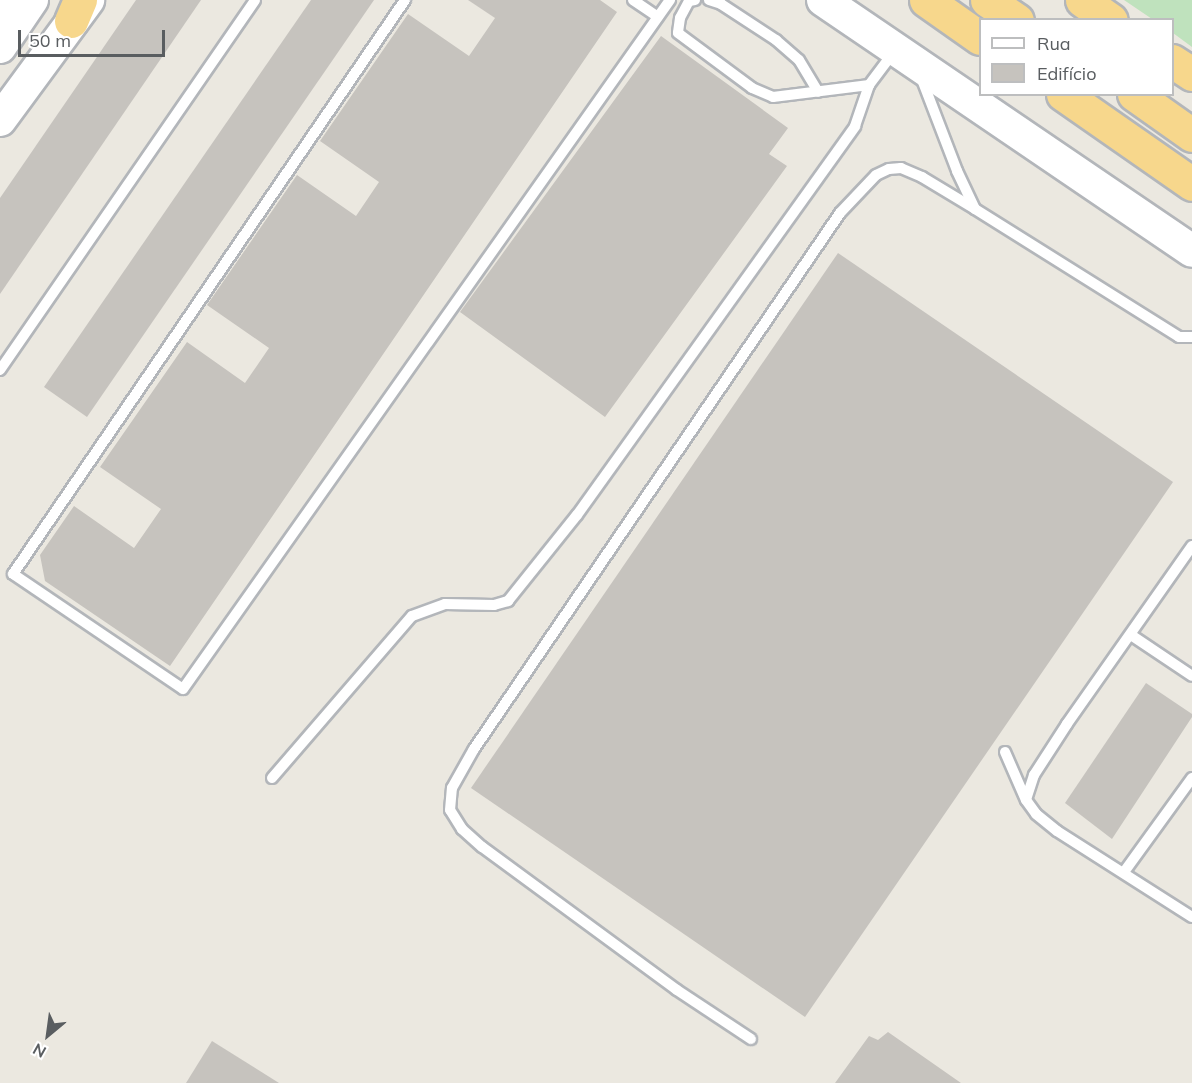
<!DOCTYPE html>
<html>
<head>
<meta charset="utf-8">
<style>
	body { margin:0 }
	#map { position:relative; width:1192px; height:1083px; overflow:hidden; background:#ebe8e0; font-family:Mulish,sans-serif }
	div>[style] { position:absolute }
	.green>* { inset:0; background:#bfe2bd }
	.building>* { inset:0; background:#c6c3be }
	.roads { filter:drop-shadow(2px 0 #b3b6ba) drop-shadow(-2px 0 #b3b6ba) drop-shadow(0 2px #b3b6ba) drop-shadow(0 -2px #b3b6ba) }
	.lane>* { height:10px; margin:-5px; padding:0 5px; transform-origin:5px; border-radius:5px; background:#fff }
	.secondary>* { height:32px; margin:-16px; padding:0 16px; transform-origin:16px; border-radius:16px; background:#fff }
	.highway>* { height:33px; margin:-16.5px; padding:0 16.5px; transform-origin:16.5px; border-radius:16.5px; background:#f7d78c }
	span { translate:-50% -50%; white-space:nowrap; text-align:center; line-height:1.15; -webkit-text-stroke:4.5px #fff; paint-order:stroke }
	.legend { position:absolute; left:979px; top:18px; width:195px; height:78px; box-sizing:border-box; background:#fff; border:2px solid #bdbebf; margin:0; padding:8px 10px; list-style:none; font-size:18px; color:#595d60 }
	.legend li { display:flex; align-items:center; gap:12px; height:30px }
	.legend b { width:30px; border:2px solid #bdbebf }
	.north { position:absolute; left:18px; top:1005px; width:60px; height:60px; -webkit-text-stroke:4px #fff; paint-order:stroke; rotate:209deg; font-size:16px; font-weight:700; line-height:24px; text-align:center; color:#595d60 }
	.north::after { content:''; display:block; margin:auto; width:21px; height:27px; background:#595d60; clip-path:polygon(50% 0,100% 100%,50% 72%,0 100%) }
	.scale { position:absolute; left:18px; top:30px; width:147px; height:27px; box-sizing:border-box; border:3px solid #595d60; border-top:0; padding-left:8px; font-size:18px; line-height:21px; white-space:nowrap; color:#595d60; -webkit-text-stroke:4px #fff; paint-order:stroke }
</style>
</head>
<body>
<div id="map">
	<div class="green">
		<div style="clip-path:polygon(1124px 0,1192px 0,1192px 47px,1173px 33px,1172px 20px,1152px 19px)"></div>
	</div>
	<div class="building">
		<div style="clip-path:polygon(136px 0,201px 0,0 294px,0 198px)"></div>
		<div style="clip-path:polygon(311px 0,374px 0,87px 417px,44px 387px)"></div>
		<div style="clip-path:polygon(468px 0,600px 0,617px 12px,170px 666px,45px 581px,40px 555px,74px 506px,134px 548px,161px 509px,100px 467px,187px 342px,245px 383px,269px 348px,207px 305px,297px 175px,356px 216px,379px 182px,320px 141px,408px 14px,469px 56px,495px 18px)"></div>
		<div style="clip-path:polygon(661px 36px,788px 128px,769px 154px,787px 166px,605px 417px,460px 312px)"></div>
		<div style="clip-path:polygon(838px 253px,1173px 482px,805px 1017px,471px 788px)"></div>
		<div style="clip-path:polygon(1146px 683px,1192px 714px,1192px 717px,1112px 839px,1065px 803px)"></div>
		<div style="clip-path:polygon(888px 1032px,961px 1083px,835px 1083px,869px 1036px,878px 1040px)"></div>
		<div style="clip-path:polygon(212px 1041px,279px 1083px,186px 1083px)"></div>
	</div>
	<div class="roads">
		<div class="lane">
			<div style="left:405px;top:0;width:695px;rotate:124.33deg"></div>
			<div style="left:13px;top:574px;width:205px;rotate:34.1deg"></div>
			<div style="left:183px;top:689px;width:844px;rotate:-54.75deg"></div>
			<div style="left:633px;top:0;width:30px;rotate:34deg"></div>
			<div style="left:695px;top:0;width:6px;rotate:171deg"></div>
			<div style="left:689px;top:1px;width:19px;rotate:118deg"></div>
			<div style="left:680px;top:18px;width:15px;rotate:98deg"></div>
			<div style="left:678px;top:33px;width:92px;rotate:36.6deg"></div>
			<div style="left:752px;top:88px;width:23px;rotate:23deg"></div>
			<div style="left:773px;top:97px;width:97px;rotate:-7.1deg"></div>
			<div style="left:709px;top:0;width:13px;rotate:18deg"></div>
			<div style="left:721px;top:4px;width:66px;rotate:33.2deg"></div>
			<div style="left:776px;top:40px;width:30px;rotate:41deg"></div>
			<div style="left:799px;top:60px;width:37px;rotate:59deg"></div>
			<div style="left:921px;top:77px;width:101px;rotate:69deg"></div>
			<div style="left:957px;top:171px;width:42px;rotate:64.7deg"></div>
			<div style="left:975px;top:209px;width:241px;rotate:32.1deg"></div>
			<div style="left:1179px;top:337px;width:13px"></div>
			<div style="left:0;top:370px;width:449px;rotate:-55.4deg"></div>
			<div style="left:1192px;top:546px;width:218px;rotate:125.1deg"></div>
			<div style="left:1067px;top:724px;width:61px;rotate:122.9deg"></div>
			<div style="left:1034px;top:775px;width:26px;rotate:108deg"></div>
			<div style="left:1026px;top:800px;width:17px;rotate:54deg"></div>
			<div style="left:1036px;top:814px;width:27px;rotate:39deg"></div>
			<div style="left:1057px;top:831px;width:160px;rotate:32.5deg"></div>
			<div style="left:1131px;top:635px;width:73px;rotate:33.9deg"></div>
			<div style="left:1005px;top:752px;width:52px;rotate:66.4deg"></div>
			<div style="left:272px;top:778px;width:214px;rotate:-49.2deg"></div>
			<div style="left:412px;top:616px;width:35px;rotate:-20deg"></div>
			<div style="left:445px;top:604px;width:49px;rotate:1.2deg"></div>
			<div style="left:494px;top:605px;width:15px;rotate:-16deg"></div>
			<div style="left:508px;top:601px;width:110px;rotate:-51.3deg"></div>
			<div style="left:577px;top:515px;width:478px;rotate:-54.4deg"></div>
			<div style="left:855px;top:126px;width:43px;rotate:-71.1deg"></div>
			<div style="left:869px;top:85px;width:40px;rotate:-53deg"></div>
			<div style="left:1124px;top:872px;width:116px;rotate:-54.1deg"></div>
			<div style="left:751px;top:1039px;width:89px;rotate:-146.5deg"></div>
			<div style="left:677px;top:990px;width:242px;rotate:-143.7deg"></div>
			<div style="left:482px;top:847px;width:27px;rotate:-138deg"></div>
			<div style="left:462px;top:829px;width:22px;rotate:-122deg"></div>
			<div style="left:450px;top:810px;width:22px;rotate:-85deg"></div>
			<div style="left:452px;top:788px;width:45px;rotate:-60.6deg"></div>
			<div style="left:474px;top:749px;width:649px;rotate:-55.67deg"></div>
			<div style="left:840px;top:213px;width:52px;rotate:-46.5deg"></div>
			<div style="left:876px;top:175px;width:14px;rotate:-25deg"></div>
			<div style="left:889px;top:169px;width:12px;rotate:-5deg"></div>
			<div style="left:901px;top:168px;width:23px;rotate:23deg"></div>
			<div style="left:922px;top:177px;width:62px;rotate:31.1deg"></div>
		</div>
		<div class="secondary">
			<div style="left:823px;top:0;width:446px;rotate:34.2deg"></div>
			<div style="left:0;top:4px;width:5px;rotate:-53deg"></div>
			<div style="left:0;top:47px;width:57px;rotate:-55.8deg"></div>
			<div style="left:0;top:120px;width:149px;rotate:-53.7deg"></div>
		</div>
		<div class="highway">
			<div style="left:926px;top:0;width:66px;rotate:35.1deg"></div>
			<div style="left:987px;top:0;width:36px;rotate:34deg"></div>
			<div style="left:1082px;top:0;width:35px;rotate:35deg"></div>
			<div style="left:71px;top:21px;width:23px;rotate:-67deg"></div>
			<div style="left:1172px;top:61px;width:24px;rotate:33deg"></div>
			<div style="left:1063px;top:94px;width:157px;rotate:34.9deg"></div>
			<div style="left:1134px;top:94px;width:71px;rotate:35.3deg"></div>
		</div>
	</div>
	<ul class="legend">
	<li><b style="height:8px;background:#fff"></b>Rua</li>
	<li><b style="height:16px;background:#c6c3be"></b>Edifício</li>
	</ul>
	<div class="north">N</div>
	<div class="scale">50 m</div>
</div>
</body>
</html>
